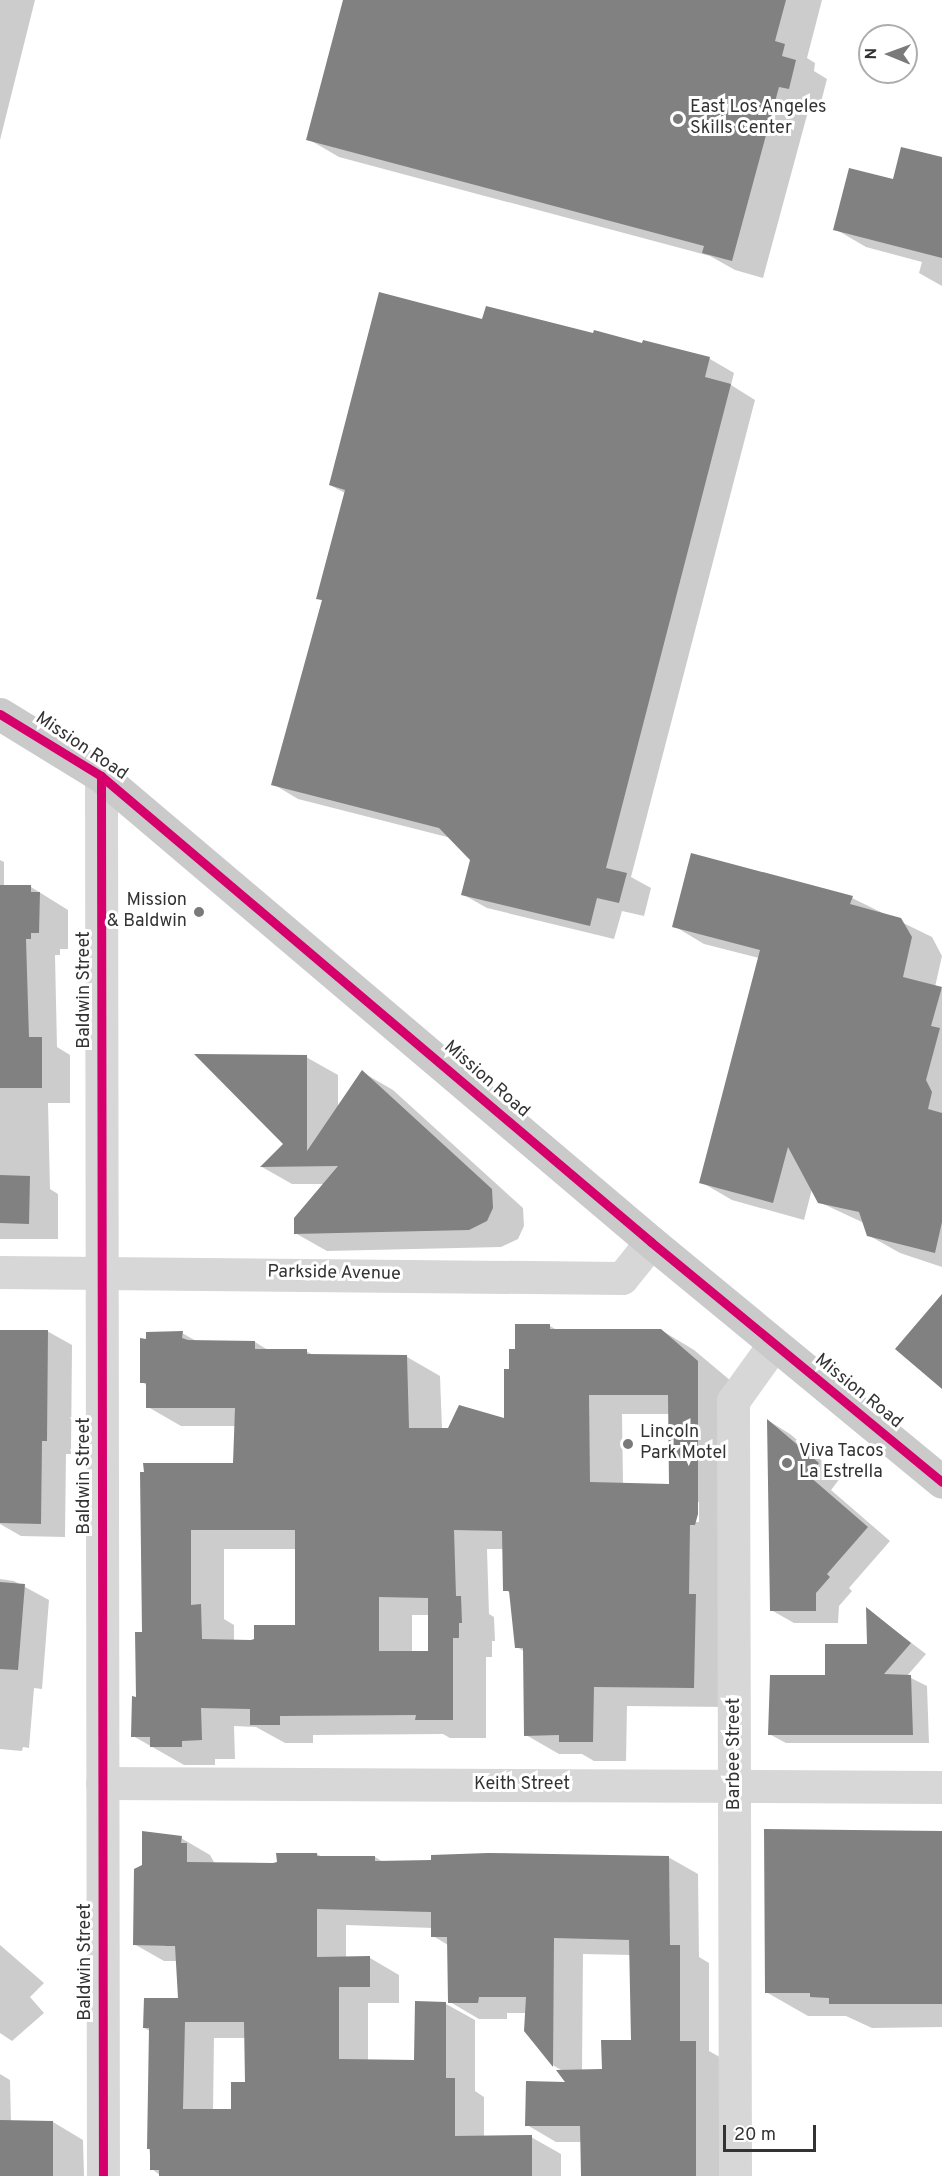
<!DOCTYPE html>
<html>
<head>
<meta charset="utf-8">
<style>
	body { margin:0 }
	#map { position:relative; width:942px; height:2176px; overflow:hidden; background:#fff; font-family:Overpass,sans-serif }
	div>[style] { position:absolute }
	.shadow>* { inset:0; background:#0003 }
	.building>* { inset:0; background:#818181 }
	.minor>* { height:33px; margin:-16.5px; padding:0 16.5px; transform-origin:16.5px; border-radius:16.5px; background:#d7d7d7 }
	.primary>* { height:33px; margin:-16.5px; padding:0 16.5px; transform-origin:16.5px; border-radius:16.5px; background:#cacaca }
	.cycleway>* { height:9px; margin:-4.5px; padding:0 4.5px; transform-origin:4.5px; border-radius:4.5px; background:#d6006c }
	.dots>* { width:16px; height:16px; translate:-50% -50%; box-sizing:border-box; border:3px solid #fff; border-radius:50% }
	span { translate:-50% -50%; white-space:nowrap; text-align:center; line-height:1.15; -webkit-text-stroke:6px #fff; paint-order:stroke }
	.poi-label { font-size:18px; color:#333 }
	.left { translate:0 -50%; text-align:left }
	.right { translate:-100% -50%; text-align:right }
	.street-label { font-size:18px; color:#333 }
	.north { position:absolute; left:858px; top:24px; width:60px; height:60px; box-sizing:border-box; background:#fff; border:2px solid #adadad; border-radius:50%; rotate:271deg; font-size:16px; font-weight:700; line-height:24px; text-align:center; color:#333 }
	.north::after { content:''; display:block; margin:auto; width:21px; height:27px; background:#7a7a7a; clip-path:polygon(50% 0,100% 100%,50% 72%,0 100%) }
	.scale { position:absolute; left:723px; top:2125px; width:93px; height:27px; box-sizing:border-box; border:3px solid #333; border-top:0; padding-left:8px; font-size:18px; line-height:21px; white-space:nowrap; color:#333; -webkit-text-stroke:4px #fff; paint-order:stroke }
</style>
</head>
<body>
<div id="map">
	<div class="shadow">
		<div style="clip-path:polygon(0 0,35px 0,0 140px)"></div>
		<div style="clip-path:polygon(344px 0,822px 0,807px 58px,815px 63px,814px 71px,827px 79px,820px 106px,810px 104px,763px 278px,735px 270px,710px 256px,339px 157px,308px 139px)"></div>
		<div style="clip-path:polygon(942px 159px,942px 286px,919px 273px,922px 262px,866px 247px,835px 229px,894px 181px)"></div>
		<div style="clip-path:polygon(483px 321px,644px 345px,644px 342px,710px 359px,734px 373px,731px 385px,755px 400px,631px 877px,651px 888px,644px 916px,622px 911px,614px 939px,487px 908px,462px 894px,472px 859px,451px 838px,298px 799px,273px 784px,323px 601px,318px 598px,345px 493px,330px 485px)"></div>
		<div style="clip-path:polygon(0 860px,4px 862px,4px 886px,31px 887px,68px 910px,68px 949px,60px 949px,60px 955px,55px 955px,57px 1047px,70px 1055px,70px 1103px,48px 1103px,50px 1189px,58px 1194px,58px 1239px,0 1239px)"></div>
		<div style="clip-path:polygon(852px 898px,932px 937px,942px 956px,935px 987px,942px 989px,942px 1267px,900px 1253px,868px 1235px,864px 1223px,819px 1202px,812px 1189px,804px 1220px,732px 1200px,701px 1182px,759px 958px,704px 944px,674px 926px)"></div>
		<div style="clip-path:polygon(306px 1057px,338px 1075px,338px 1108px,362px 1072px,393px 1090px,523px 1208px,524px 1226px,518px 1239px,501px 1247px,327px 1251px,295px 1233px,324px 1184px,292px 1184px,262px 1167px,285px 1145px)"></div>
		<div style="clip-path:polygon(evenodd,550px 1326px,557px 1330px,661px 1330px,694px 1350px,731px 1381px,727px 1707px,627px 1706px,626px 1761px,594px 1761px,582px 1754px,559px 1754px,526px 1735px,525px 1652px,517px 1647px,511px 1593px,505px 1590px,504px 1549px,487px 1549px,489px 1614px,494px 1617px,495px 1641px,492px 1641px,492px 1657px,486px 1657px,486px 1738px,450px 1738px,443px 1734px,313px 1735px,313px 1743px,285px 1743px,256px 1727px,234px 1726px,235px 1759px,215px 1759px,215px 1765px,184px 1765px,133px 1736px,144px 1633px,141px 1473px,235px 1464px,236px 1426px,181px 1426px,148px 1407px,148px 1386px,142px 1382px,182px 1333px,198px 1342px,255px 1342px,268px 1350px,306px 1351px,315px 1356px,407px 1357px,440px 1376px,442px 1429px,506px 1420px,517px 1350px,550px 1326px,622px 1414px,669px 1414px,671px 1485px,623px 1484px,622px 1414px,550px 1326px,696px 1502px,699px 1502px,699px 1522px,696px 1522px,696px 1502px,550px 1326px,224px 1549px,297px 1549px,297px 1626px,251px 1641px,234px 1641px,234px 1625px,224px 1619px,224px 1549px,550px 1326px,412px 1615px,430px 1615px,430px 1653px,412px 1653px,412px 1615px)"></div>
		<div style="clip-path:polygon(47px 1331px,72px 1345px,71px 1454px,66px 1454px,65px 1537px,21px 1536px,0 1524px,0 1332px)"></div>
		<div style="clip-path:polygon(769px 1421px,790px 1434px,841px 1477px,831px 1490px,890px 1541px,849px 1588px,852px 1591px,839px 1606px,838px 1623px,794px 1623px,771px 1610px)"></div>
		<div style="clip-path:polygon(0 1579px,14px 1581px,49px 1600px,42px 1689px,34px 1688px,29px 1748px,23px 1747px,22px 1751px,0 1749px)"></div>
		<div style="clip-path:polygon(868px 1610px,926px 1654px,907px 1676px,927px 1686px,929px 1743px,786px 1743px,769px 1734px,827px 1677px,869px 1645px)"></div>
		<div style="clip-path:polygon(942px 1831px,942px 2027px,872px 2028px,846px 2016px,808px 2016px,766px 1992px)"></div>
		<div style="clip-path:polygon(evenodd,181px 1838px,210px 1855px,215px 1864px,273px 1864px,317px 1854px,322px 1857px,375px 1857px,383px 1862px,668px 1857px,698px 1874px,699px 1957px,709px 1963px,709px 2051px,725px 2060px,725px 2176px,583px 2176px,582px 2142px,556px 2142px,527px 2125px,569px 2084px,563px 2071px,554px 2066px,526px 2031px,527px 2013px,507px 2013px,507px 2019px,479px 2019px,450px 2002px,448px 1945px,433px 1936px,433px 1928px,346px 1925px,346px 1958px,370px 1958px,399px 1975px,399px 2003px,368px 2003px,368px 2061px,416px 2061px,446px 2004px,475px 2020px,475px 2091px,484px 2097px,484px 2138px,531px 2137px,561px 2154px,561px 2176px,161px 2176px,152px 2169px,149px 2148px,150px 2031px,144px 2028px,180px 2000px,177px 1961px,164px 1961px,134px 1944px,181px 1838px,583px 1954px,631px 1955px,632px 2041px,604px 2071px,582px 2071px,583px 1954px,181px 1838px,214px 2038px,246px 2038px,246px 2084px,233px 2111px,213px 2111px,214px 2038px)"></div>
		<div style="clip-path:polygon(0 1945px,44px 1983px,30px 1997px,44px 2013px,12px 2041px,0 2033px)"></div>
		<div style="clip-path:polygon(0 2074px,10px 2080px,11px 2122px,53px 2122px,83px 2140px,84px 2176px,0 2176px)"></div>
	</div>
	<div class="building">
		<div style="clip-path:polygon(343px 0,786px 0,775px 41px,785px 44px,782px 56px,796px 60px,789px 89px,779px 87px,732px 261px,702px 253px,704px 246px,306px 140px)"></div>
		<div style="clip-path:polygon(901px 147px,942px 157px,942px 258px,833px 230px,849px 168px,893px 179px)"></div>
		<div style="clip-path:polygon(379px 292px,482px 319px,486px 306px,593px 333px,594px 330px,642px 343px,643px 340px,710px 357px,705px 377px,731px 384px,606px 868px,627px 873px,619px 903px,597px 898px,590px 926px,461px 895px,470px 860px,439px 828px,271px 785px,322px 600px,316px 599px,345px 490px,329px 485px)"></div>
		<div style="clip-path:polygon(691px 853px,853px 896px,850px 904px,901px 918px,912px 937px,903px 977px,942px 987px,931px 1026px,940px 1028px,926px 1080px,932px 1092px,928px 1109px,942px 1113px,942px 1222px,935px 1253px,867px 1236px,859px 1212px,818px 1203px,788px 1147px,773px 1203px,699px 1183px,760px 950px,672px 927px)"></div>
		<div style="clip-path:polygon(0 885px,31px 885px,31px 892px,40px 892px,39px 933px,31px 933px,31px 939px,26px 939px,29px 1037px,42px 1037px,42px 1088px,0 1088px)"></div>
		<div style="clip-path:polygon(194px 1054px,307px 1055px,307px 1151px,362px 1070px,492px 1189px,493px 1208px,487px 1221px,469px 1230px,294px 1234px,294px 1218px,338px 1166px,260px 1167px,283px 1144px)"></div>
		<div style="clip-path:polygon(0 1175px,30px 1176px,29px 1224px,0 1223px)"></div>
		<div style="clip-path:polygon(942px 1294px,942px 1389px,895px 1349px)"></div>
		<div style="clip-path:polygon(evenodd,515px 1324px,550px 1324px,550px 1329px,661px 1329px,698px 1361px,698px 1514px,695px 1525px,690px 1525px,689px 1594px,696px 1594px,694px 1688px,594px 1687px,593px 1742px,559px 1742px,559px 1735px,524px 1736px,523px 1648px,515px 1648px,509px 1591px,503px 1591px,502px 1531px,454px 1530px,456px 1596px,461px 1596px,462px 1623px,459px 1623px,459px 1638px,453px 1638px,453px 1720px,415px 1720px,416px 1715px,280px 1716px,280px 1725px,250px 1725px,250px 1709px,201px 1708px,202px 1740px,182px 1741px,182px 1747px,150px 1747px,150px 1737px,131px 1737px,132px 1696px,136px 1697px,135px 1632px,142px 1632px,140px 1472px,144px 1472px,143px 1463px,233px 1463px,235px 1408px,146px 1408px,146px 1383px,140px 1383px,140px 1338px,146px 1339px,146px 1332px,183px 1331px,182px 1338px,188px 1340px,255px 1341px,255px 1349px,307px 1349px,307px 1354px,407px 1355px,409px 1428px,448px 1428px,459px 1405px,504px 1418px,504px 1369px,509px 1369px,509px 1349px,515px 1349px,515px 1324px,589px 1395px,668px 1395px,669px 1484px,590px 1482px,589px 1395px,515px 1324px,191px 1530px,295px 1530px,295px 1625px,254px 1625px,254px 1639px,251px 1640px,202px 1639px,201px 1604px,191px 1605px,191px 1530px,515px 1324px,379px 1597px,428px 1598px,428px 1651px,379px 1651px,379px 1597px)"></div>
		<div style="clip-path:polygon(0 1330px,48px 1330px,47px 1441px,42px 1441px,41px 1524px,0 1523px)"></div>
		<div style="clip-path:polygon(767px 1419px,819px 1463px,809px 1476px,868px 1527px,827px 1574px,830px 1577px,816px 1593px,816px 1611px,770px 1611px)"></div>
		<div style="clip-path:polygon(0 1582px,25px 1584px,18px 1670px,0 1669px)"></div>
		<div style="clip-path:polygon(866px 1607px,911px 1643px,884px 1674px,911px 1675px,913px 1735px,768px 1735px,770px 1675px,825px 1675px,825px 1644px,867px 1644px)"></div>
		<div style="clip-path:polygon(764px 1829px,942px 1831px,942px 2004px,829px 2004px,829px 1998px,810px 1997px,810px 1993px,765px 1993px)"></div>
		<div style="clip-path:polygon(evenodd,142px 1831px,182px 1836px,181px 1843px,187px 1843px,187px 1862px,273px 1863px,277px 1862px,276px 1853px,317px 1853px,317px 1856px,375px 1856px,375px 1861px,431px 1860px,431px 1855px,488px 1853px,669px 1856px,670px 1945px,680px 1945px,680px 2041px,696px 2041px,696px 2176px,581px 2176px,580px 2126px,525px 2126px,526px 2081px,565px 2082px,556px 2070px,602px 2069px,601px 2040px,631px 2040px,629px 1940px,554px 1938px,553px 2067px,524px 2031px,526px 1997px,479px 1997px,478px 2003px,448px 2003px,447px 1937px,431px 1937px,431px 1912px,317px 1909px,317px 1957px,370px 1956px,370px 1987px,339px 1987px,339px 2059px,414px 2060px,415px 2001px,446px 2002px,446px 2078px,455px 2078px,455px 2136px,532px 2135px,532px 2176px,159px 2176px,159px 2170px,150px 2170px,150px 2149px,147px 2149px,149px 2028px,143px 2028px,144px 1998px,178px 1998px,175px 1946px,133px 1945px,134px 1869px,142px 1865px,142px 1831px,185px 2022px,244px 2022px,245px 2082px,231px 2082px,231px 2109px,183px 2109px,185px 2022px)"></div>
		<div style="clip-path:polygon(0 2120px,53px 2121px,53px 2176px,0 2176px)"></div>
	</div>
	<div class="minor">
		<div style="left:101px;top:776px;width:1400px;rotate:89.92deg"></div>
		<div style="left:0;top:1272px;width:622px;rotate:0.55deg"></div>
		<div style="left:622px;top:1278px;width:46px;rotate:-51.1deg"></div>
		<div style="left:102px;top:1783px;width:840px;rotate:0.27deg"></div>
		<div style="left:735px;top:2176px;width:775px;rotate:-90.15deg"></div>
		<div style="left:733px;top:1401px;width:70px;rotate:-54.3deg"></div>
	</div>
	<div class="primary">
		<div style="left:0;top:714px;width:119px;rotate:31.5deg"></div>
		<div style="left:101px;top:776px;width:721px;rotate:40.27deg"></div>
		<div style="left:651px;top:1242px;width:377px;rotate:39.5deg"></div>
	</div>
	<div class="cycleway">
		<div style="left:0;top:714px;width:119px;rotate:31.5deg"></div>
		<div style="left:101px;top:776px;width:721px;rotate:40.27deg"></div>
		<div style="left:651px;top:1242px;width:377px;rotate:39.5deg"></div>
		<div style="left:101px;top:776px;width:1400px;rotate:89.92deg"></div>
	</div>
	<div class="dots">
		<div style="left:678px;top:119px;background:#7a7a7a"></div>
		<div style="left:199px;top:912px;background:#7a7a7a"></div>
		<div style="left:628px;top:1444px;background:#7a7a7a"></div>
		<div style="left:787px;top:1463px;background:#7a7a7a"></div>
	</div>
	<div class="poi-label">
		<span class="left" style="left:690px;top:119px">East Los Angeles<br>Skills Center</span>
		<span class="right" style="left:187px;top:912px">Mission<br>&amp; Baldwin</span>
		<span class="left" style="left:640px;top:1444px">Lincoln<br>Park Motel</span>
		<span class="left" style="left:799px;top:1463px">Viva Tacos<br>La Estrella</span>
	</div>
	<div class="street-label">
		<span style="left:81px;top:747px;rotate:34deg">Mission Road</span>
		<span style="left:85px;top:990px;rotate:-90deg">Baldwin Street</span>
		<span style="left:486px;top:1080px;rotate:41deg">Mission Road</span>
		<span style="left:334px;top:1274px;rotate:1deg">Parkside Avenue</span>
		<span style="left:858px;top:1392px;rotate:39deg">Mission Road</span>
		<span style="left:85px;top:1476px;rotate:-90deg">Baldwin Street</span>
		<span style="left:735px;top:1754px;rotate:-90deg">Barbee Street</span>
		<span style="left:522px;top:1785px">Keith Street</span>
		<span style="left:86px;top:1962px;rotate:-90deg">Baldwin Street</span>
	</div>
	<div class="north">N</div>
	<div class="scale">20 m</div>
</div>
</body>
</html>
